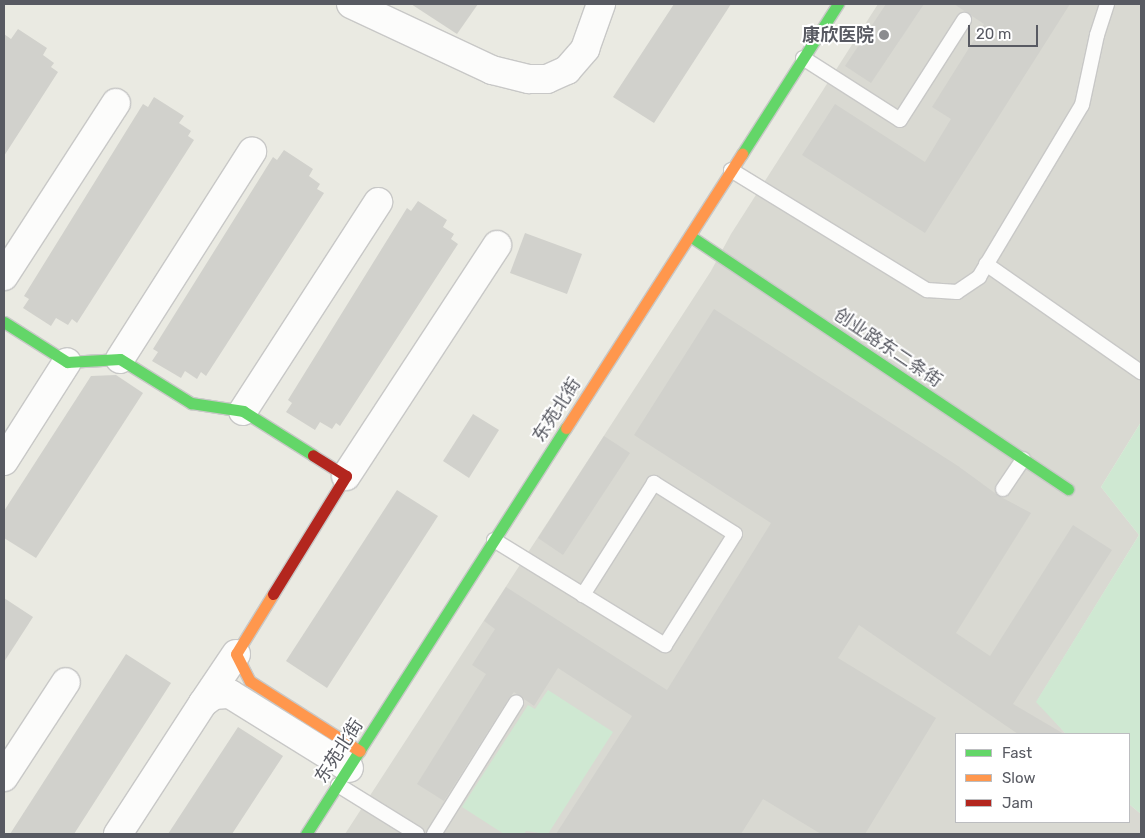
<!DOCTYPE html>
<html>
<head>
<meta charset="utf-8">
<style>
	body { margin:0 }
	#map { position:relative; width:1145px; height:838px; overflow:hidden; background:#eaeae2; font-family:Rubik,"Noto Sans SC",sans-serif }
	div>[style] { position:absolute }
	.industrial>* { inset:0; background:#d9d9d2 }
	.green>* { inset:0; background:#cfe8d2 }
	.building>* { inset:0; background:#d1d1cc }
	.roads { filter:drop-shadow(1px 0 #c8c8c7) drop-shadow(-1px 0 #c8c8c7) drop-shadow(0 1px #c8c8c7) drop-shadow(0 -1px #c8c8c7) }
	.lane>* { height:14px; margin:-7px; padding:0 7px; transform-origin:7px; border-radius:7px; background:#fcfcfb }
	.street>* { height:28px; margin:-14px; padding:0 14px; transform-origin:14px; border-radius:14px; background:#fcfcfb }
	.fast>* { height:11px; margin:-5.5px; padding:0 5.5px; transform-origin:5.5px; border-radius:5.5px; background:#63d668 }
	.slow>* { height:11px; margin:-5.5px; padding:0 5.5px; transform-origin:5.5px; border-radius:5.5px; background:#ff974d }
	.jam>* { height:11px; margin:-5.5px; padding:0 5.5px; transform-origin:5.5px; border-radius:5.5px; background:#b3261e }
	.dots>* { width:14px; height:14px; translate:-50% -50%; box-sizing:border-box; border:2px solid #fff; border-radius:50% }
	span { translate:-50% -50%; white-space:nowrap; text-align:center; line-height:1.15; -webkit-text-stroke:4px #fff; paint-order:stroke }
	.poi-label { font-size:18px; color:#585a62; font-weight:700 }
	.right { translate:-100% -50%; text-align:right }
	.street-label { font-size:18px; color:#585a62 }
	.frame { position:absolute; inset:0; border:5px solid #585a62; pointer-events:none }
	.legend { position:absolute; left:955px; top:733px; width:175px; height:90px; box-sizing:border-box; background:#fff; border:1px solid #bcbdc0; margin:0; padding:6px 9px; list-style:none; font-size:15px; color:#585a62 }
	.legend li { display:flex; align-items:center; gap:10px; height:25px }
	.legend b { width:25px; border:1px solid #bcbdc0 }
	.scale { position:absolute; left:968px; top:25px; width:70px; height:22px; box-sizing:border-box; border:2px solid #585a62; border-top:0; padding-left:6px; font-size:15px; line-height:18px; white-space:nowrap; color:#585a62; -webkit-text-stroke:4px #fff; paint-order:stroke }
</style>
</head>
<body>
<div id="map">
	<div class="industrial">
		<div style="clip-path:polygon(878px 4px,1141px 4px,1141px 422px,1101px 487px,1139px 535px,1037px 701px,1066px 734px,956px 734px,956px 822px,1129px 822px,1129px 804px,1141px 814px,1141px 834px,345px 834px,711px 271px,731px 234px)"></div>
	</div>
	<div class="green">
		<div style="clip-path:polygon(1141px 422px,1141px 814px,1129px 804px,1129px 734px,1066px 734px,1036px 702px,1139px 535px,1101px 487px)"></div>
		<div style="clip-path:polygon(548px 690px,613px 732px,548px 834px,526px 831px,524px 834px,504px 834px,462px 807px,528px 705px,535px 709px)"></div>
	</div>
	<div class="building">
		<div style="clip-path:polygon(411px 4px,478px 4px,457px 34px)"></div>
		<div style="clip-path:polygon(674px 4px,731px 4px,654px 123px,613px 97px)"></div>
		<div style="clip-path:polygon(886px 4px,924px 4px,871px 83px,845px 66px)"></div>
		<div style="clip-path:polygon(954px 4px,1070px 4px,925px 233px,802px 155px,835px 104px,925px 162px,951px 119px,932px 107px,984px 24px)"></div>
		<div style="clip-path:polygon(18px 29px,47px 48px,43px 55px,54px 63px,51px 67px,58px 72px,4px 156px,4px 34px,11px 39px)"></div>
		<div style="clip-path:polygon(154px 97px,184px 116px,179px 123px,191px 131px,188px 136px,194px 140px,77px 323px,72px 319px,68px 325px,56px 318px,51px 326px,23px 308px,29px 299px,24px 296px,143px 104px,148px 107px)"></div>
		<div style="clip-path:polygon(284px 150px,313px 169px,309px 176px,320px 184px,317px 189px,324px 193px,206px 376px,201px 372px,197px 379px,185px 371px,181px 378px,152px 361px,158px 352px,153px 349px,273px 157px,277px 160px)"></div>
		<div style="clip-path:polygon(418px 201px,447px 220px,443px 227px,454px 234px,451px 239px,458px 244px,340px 426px,336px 423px,332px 429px,320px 422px,315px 430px,286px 412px,292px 403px,288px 400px,407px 208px,411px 211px)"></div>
		<div style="clip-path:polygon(525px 233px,582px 254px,567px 294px,510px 273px)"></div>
		<div style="clip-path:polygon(714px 309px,958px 466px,999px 496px,1031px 513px,956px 633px,990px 656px,1073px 525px,1112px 550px,1013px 704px,1064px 734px,1018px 734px,859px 625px,838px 658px,936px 718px,865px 834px,821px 834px,763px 799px,741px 834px,556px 834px,632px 716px,558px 668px,534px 706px,514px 692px,509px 698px,444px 801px,417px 784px,486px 674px,472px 665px,495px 629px,484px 621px,506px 587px,667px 690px,771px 523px,634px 435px)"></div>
		<div style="clip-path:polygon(116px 375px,143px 393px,36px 558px,4px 538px,4px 511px,91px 376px)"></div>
		<div style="clip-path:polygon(473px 414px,499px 430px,469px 478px,443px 461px)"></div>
		<div style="clip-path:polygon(604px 436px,630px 453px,563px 555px,538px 538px)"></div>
		<div style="clip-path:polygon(397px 490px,438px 516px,327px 688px,286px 661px)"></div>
		<div style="clip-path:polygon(4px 598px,33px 617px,4px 662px)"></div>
		<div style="clip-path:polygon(126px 654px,171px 683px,74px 834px,10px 834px)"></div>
		<div style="clip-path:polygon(238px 727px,283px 756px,232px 834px,168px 834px)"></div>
	</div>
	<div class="roads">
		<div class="lane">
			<div style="left:803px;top:58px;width:115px;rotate:32.6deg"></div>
			<div style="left:900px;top:120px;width:119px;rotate:-57.4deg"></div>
			<div style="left:731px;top:170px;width:230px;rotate:31.5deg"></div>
			<div style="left:927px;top:290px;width:30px;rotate:4deg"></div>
			<div style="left:957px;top:292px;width:27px;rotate:-34deg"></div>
			<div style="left:979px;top:277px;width:200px;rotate:-59.1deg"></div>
			<div style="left:1082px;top:105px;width:72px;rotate:-77.9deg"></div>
			<div style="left:1097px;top:35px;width:33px;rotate:-72deg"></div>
			<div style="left:986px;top:264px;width:189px;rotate:34.9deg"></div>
			<div style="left:1003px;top:489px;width:36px;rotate:-56deg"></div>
			<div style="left:494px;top:540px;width:201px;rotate:31.6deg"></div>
			<div style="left:665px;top:645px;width:131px;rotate:-57.8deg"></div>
			<div style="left:735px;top:534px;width:96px;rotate:-147.8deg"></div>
			<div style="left:654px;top:483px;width:133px;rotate:122.4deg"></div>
			<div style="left:338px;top:785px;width:93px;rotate:31.8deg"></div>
			<div style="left:434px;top:834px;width:155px;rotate:-58deg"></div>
		</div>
		<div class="street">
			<div style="left:351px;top:4px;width:156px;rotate:25.1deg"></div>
			<div style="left:492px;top:70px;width:38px;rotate:14deg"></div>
			<div style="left:529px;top:79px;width:18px"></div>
			<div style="left:547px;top:79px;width:22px;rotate:-24deg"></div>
			<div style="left:567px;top:70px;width:28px;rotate:-49deg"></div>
			<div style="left:585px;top:49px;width:48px;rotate:-70.4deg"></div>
			<div style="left:4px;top:276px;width:206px;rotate:-57.1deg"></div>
			<div style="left:120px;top:359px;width:246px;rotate:-57.5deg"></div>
			<div style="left:243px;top:411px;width:249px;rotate:-57.1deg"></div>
			<div style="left:4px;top:461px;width:117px;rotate:-57.5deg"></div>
			<div style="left:346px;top:476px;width:276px;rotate:-56.8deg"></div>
			<div style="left:203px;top:703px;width:59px;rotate:-56deg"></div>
			<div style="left:4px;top:777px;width:113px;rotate:-56.9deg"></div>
			<div style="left:118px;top:834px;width:156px;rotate:-57deg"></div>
			<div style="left:203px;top:703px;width:14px;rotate:-36deg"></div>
			<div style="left:214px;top:695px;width:16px;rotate:-4deg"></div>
			<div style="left:230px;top:694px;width:140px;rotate:31.9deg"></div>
		</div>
		<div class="fast">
			<div style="left:742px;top:154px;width:178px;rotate:-57.4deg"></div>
			<div style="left:690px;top:236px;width:455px;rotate:33.8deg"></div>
			<div style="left:4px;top:322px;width:75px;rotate:32.4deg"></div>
			<div style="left:67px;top:362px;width:53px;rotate:-3.2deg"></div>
			<div style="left:120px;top:359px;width:84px;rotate:31.8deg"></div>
			<div style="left:191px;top:403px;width:53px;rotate:8.7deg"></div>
			<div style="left:243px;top:411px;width:83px;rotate:32.2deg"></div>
			<div style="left:306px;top:834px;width:482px;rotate:-57.4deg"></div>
		</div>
		<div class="slow">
			<div style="left:566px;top:428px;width:326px;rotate:-57.3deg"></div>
			<div style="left:273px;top:594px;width:70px;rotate:121.7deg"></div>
			<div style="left:236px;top:654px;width:30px;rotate:63deg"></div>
			<div style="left:250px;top:681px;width:130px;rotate:32.5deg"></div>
		</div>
		<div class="jam">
			<div style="left:273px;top:594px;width:139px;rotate:-58.3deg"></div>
			<div style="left:346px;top:476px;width:39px;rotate:-148deg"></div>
		</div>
	</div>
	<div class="dots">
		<div style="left:884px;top:35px;background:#8b8c8f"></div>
	</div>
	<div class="poi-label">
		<span class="right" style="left:874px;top:35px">康欣医院</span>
	</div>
	<div class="street-label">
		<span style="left:888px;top:348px;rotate:34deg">创业路东二条街</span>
		<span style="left:557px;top:410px;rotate:-57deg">东苑北街</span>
		<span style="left:339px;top:751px;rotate:-57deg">东苑北街</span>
	</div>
	<div class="frame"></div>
	<ul class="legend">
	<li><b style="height:6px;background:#63d668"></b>Fast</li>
	<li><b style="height:6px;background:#ff974d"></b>Slow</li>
	<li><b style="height:6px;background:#b3261e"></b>Jam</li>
	</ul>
	<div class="scale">20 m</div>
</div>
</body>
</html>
